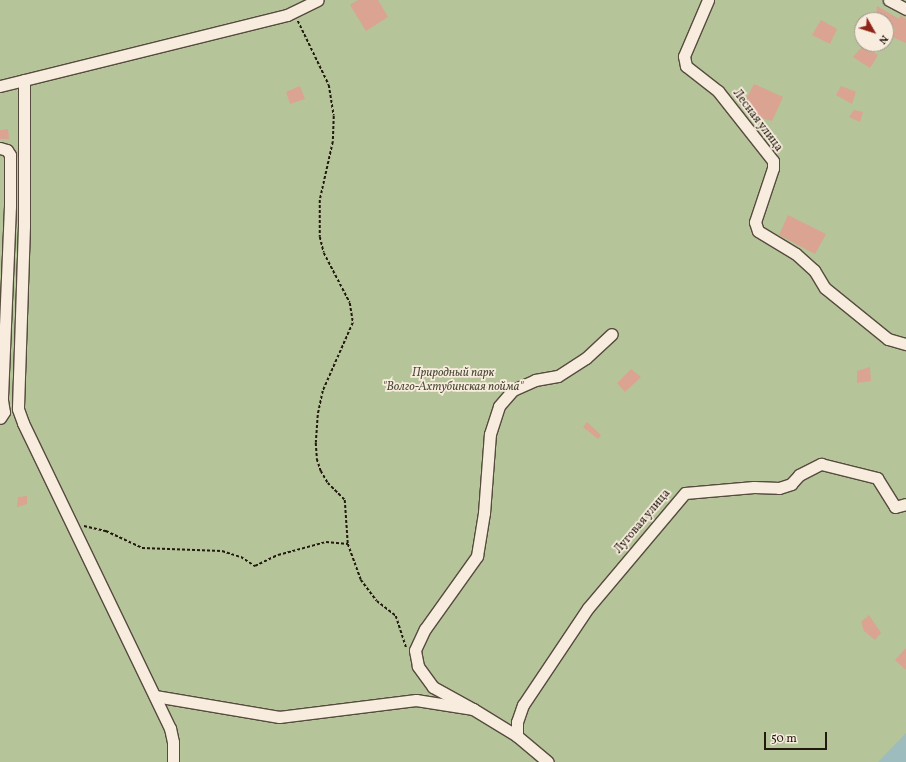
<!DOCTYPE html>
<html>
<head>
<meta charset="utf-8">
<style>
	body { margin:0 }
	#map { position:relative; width:906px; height:762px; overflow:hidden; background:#f3e2ca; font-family:Vollkorn,serif }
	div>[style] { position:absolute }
	.green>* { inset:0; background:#b6c49a }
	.water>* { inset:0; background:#9dbcbd }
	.building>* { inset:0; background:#daa392 }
	.path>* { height:1.5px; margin-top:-0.75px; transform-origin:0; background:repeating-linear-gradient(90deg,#22190f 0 3px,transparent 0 5px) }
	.roads { filter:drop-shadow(1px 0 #564b3e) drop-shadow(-1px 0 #564b3e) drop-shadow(0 1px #564b3e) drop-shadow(0 -1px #564b3e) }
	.minor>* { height:11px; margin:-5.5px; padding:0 5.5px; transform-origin:5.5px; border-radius:5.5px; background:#f7ecdd }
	span { translate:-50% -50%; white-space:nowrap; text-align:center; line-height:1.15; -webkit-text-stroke:3.5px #f7ecdd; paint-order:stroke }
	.street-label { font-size:12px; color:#22190f }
	.park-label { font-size:12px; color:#4e4c39; font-style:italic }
	.north { position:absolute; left:854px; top:12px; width:40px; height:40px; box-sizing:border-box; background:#f7ecdd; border:1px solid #a2988b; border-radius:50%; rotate:129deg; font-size:11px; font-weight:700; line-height:16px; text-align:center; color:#22190f }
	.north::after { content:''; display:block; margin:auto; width:14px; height:18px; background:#8f2418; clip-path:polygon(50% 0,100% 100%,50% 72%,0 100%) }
	.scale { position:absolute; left:764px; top:732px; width:63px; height:18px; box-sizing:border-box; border:2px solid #22190f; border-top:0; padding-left:5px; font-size:12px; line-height:14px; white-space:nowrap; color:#22190f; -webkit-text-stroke:3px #f7ecdd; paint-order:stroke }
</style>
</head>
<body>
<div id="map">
	<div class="green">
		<div style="clip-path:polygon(evenodd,0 0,906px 0,906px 762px,0 762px,0 0,862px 20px,886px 20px,886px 44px,862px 44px,862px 20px)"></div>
	</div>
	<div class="water">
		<div style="clip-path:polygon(906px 733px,906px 762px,878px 762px)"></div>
	</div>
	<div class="building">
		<div style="clip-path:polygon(358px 0,378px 0,388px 17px,366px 31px,350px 5px)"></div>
		<div style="clip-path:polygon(877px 6px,899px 19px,900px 15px,906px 19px,906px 43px,892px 37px,895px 30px,886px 26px,886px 20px,876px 17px)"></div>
		<div style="clip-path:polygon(821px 20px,837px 29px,830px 44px,812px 35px)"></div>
		<div style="clip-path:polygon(863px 46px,878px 55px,870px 68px,853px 57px)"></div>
		<div style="clip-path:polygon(754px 84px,783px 97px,772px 121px,751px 115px,744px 103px)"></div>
		<div style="clip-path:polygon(300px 86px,305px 99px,290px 104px,286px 92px)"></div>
		<div style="clip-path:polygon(841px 86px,856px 92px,852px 104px,836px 95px)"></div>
		<div style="clip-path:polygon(854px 110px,863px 112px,860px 122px,849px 117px)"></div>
		<div style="clip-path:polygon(8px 129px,9px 139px,0 139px,0 130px)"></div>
		<div style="clip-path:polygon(788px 215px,826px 234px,815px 254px,779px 235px)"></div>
		<div style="clip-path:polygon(870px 367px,871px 381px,857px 383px,857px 371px)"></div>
		<div style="clip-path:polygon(631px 369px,641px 377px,625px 392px,617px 383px)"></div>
		<div style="clip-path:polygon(587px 422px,601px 435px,598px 439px,583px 427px)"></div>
		<div style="clip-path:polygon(27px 496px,27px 504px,17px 507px,18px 497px)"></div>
		<div style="clip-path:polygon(869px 615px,881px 633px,875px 640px,864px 631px,861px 622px)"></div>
		<div style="clip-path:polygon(906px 648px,906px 670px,895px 660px)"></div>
	</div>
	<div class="path">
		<div style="left:298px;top:21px;width:71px;rotate:64.2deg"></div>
		<div style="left:329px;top:85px;width:31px;rotate:81deg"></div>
		<div style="left:334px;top:116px;width:26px;rotate:92deg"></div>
		<div style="left:333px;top:142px;width:59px;rotate:102.6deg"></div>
		<div style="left:320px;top:200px;width:37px;rotate:90deg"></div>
		<div style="left:320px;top:237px;width:16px;rotate:76deg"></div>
		<div style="left:324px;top:253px;width:56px;rotate:62.5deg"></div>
		<div style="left:350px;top:303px;width:20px;rotate:81deg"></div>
		<div style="left:353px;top:323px;width:74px;rotate:113.8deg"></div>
		<div style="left:323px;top:391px;width:25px;rotate:102deg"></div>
		<div style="left:318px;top:415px;width:28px;rotate:94deg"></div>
		<div style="left:316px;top:443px;width:16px;rotate:86deg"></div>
		<div style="left:317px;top:459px;width:13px;rotate:72deg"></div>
		<div style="left:321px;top:471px;width:14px;rotate:60deg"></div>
		<div style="left:328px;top:483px;width:24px;rotate:45deg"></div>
		<div style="left:345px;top:500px;width:44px;rotate:86.1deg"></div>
		<div style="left:84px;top:526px;width:23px;rotate:13deg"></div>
		<div style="left:106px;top:531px;width:40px;rotate:25deg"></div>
		<div style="left:142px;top:548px;width:80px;rotate:2.1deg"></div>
		<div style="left:222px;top:551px;width:20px;rotate:18deg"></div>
		<div style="left:241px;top:557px;width:17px;rotate:33deg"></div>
		<div style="left:255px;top:566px;width:25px;rotate:-26deg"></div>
		<div style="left:278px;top:555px;width:50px;rotate:-15.2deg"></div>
		<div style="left:326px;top:542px;width:22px;rotate:5deg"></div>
		<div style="left:348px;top:544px;width:38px;rotate:70deg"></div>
		<div style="left:361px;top:580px;width:26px;rotate:53deg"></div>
		<div style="left:377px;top:601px;width:24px;rotate:38deg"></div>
		<div style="left:396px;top:616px;width:33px;rotate:72deg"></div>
	</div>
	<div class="roads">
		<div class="minor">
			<div style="left:708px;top:0;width:61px;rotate:113.2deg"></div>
			<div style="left:684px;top:56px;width:10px;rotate:79deg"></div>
			<div style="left:686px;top:66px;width:41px;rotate:38deg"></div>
			<div style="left:718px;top:91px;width:89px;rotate:51.8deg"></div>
			<div style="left:773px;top:161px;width:7px;rotate:90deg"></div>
			<div style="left:773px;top:168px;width:57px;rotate:108.4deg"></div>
			<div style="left:755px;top:222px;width:9px;rotate:72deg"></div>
			<div style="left:758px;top:231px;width:44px;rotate:31.2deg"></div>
			<div style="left:796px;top:254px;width:24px;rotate:42deg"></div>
			<div style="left:814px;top:270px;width:21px;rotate:59deg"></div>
			<div style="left:825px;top:288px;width:81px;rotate:39deg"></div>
			<div style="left:888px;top:339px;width:19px;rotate:16deg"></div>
			<div style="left:889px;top:0;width:19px;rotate:28deg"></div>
			<div style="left:24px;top:80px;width:146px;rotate:90deg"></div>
			<div style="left:24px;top:226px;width:183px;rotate:91.9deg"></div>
			<div style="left:18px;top:409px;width:15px;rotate:70deg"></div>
			<div style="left:23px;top:423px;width:339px;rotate:64.3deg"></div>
			<div style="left:170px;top:728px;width:14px;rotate:78deg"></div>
			<div style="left:173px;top:742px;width:20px;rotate:90deg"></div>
			<div style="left:0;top:86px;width:296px;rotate:-13.9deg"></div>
			<div style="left:287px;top:15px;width:34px;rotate:-26deg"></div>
			<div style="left:0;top:148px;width:7px;rotate:16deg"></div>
			<div style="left:7px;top:150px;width:6px;rotate:59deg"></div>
			<div style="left:10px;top:155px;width:51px;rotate:90deg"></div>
			<div style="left:10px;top:206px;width:194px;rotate:92.4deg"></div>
			<div style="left:2px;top:400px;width:12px;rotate:81deg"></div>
			<div style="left:4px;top:412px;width:7px;rotate:124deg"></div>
			<div style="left:155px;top:696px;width:126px;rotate:9.6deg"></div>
			<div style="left:279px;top:717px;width:138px;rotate:-7.1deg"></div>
			<div style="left:416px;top:700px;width:58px;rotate:9deg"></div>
			<div style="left:473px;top:709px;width:52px;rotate:31.5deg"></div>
			<div style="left:517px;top:736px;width:40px;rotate:40deg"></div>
			<div style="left:473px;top:709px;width:46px;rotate:-151.2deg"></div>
			<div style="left:433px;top:687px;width:26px;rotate:-126deg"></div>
			<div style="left:418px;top:666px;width:16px;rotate:-101deg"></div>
			<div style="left:415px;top:650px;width:23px;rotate:-65deg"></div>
			<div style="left:425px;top:629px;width:90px;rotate:-54.5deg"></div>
			<div style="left:477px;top:556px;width:44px;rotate:-80.8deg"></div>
			<div style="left:484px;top:513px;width:79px;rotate:-85.7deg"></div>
			<div style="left:490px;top:434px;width:29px;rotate:-72deg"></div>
			<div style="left:499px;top:406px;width:21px;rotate:-49deg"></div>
			<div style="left:513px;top:390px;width:24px;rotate:-24deg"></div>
			<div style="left:535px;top:380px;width:23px;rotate:-10deg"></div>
			<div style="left:558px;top:376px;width:33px;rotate:-33deg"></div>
			<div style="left:586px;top:358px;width:35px;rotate:-43deg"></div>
			<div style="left:517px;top:736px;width:14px;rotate:-90deg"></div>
			<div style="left:517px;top:722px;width:18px;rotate:-71deg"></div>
			<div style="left:523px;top:705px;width:117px;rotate:-56.2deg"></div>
			<div style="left:588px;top:608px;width:150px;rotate:-49.9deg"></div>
			<div style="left:685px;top:493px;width:69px;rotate:-5deg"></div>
			<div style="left:754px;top:487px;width:25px;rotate:2deg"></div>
			<div style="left:779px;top:488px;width:13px;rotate:-18deg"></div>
			<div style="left:791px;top:484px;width:12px;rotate:-48deg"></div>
			<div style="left:799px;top:475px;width:25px;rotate:-27deg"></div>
			<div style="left:821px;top:464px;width:58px;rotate:14deg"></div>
			<div style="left:877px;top:478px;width:34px;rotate:58deg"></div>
			<div style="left:895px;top:507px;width:11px;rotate:-15deg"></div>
		</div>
	</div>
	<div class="street-label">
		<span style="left:757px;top:121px;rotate:53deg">Лесная улица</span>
		<span style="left:643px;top:522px;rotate:-50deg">Луговая улица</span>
	</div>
	<div class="park-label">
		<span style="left:453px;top:381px">Природный парк<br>"Волго-Ахтубинская пойма"</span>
	</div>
	<div class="north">N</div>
	<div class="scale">50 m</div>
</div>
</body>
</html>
